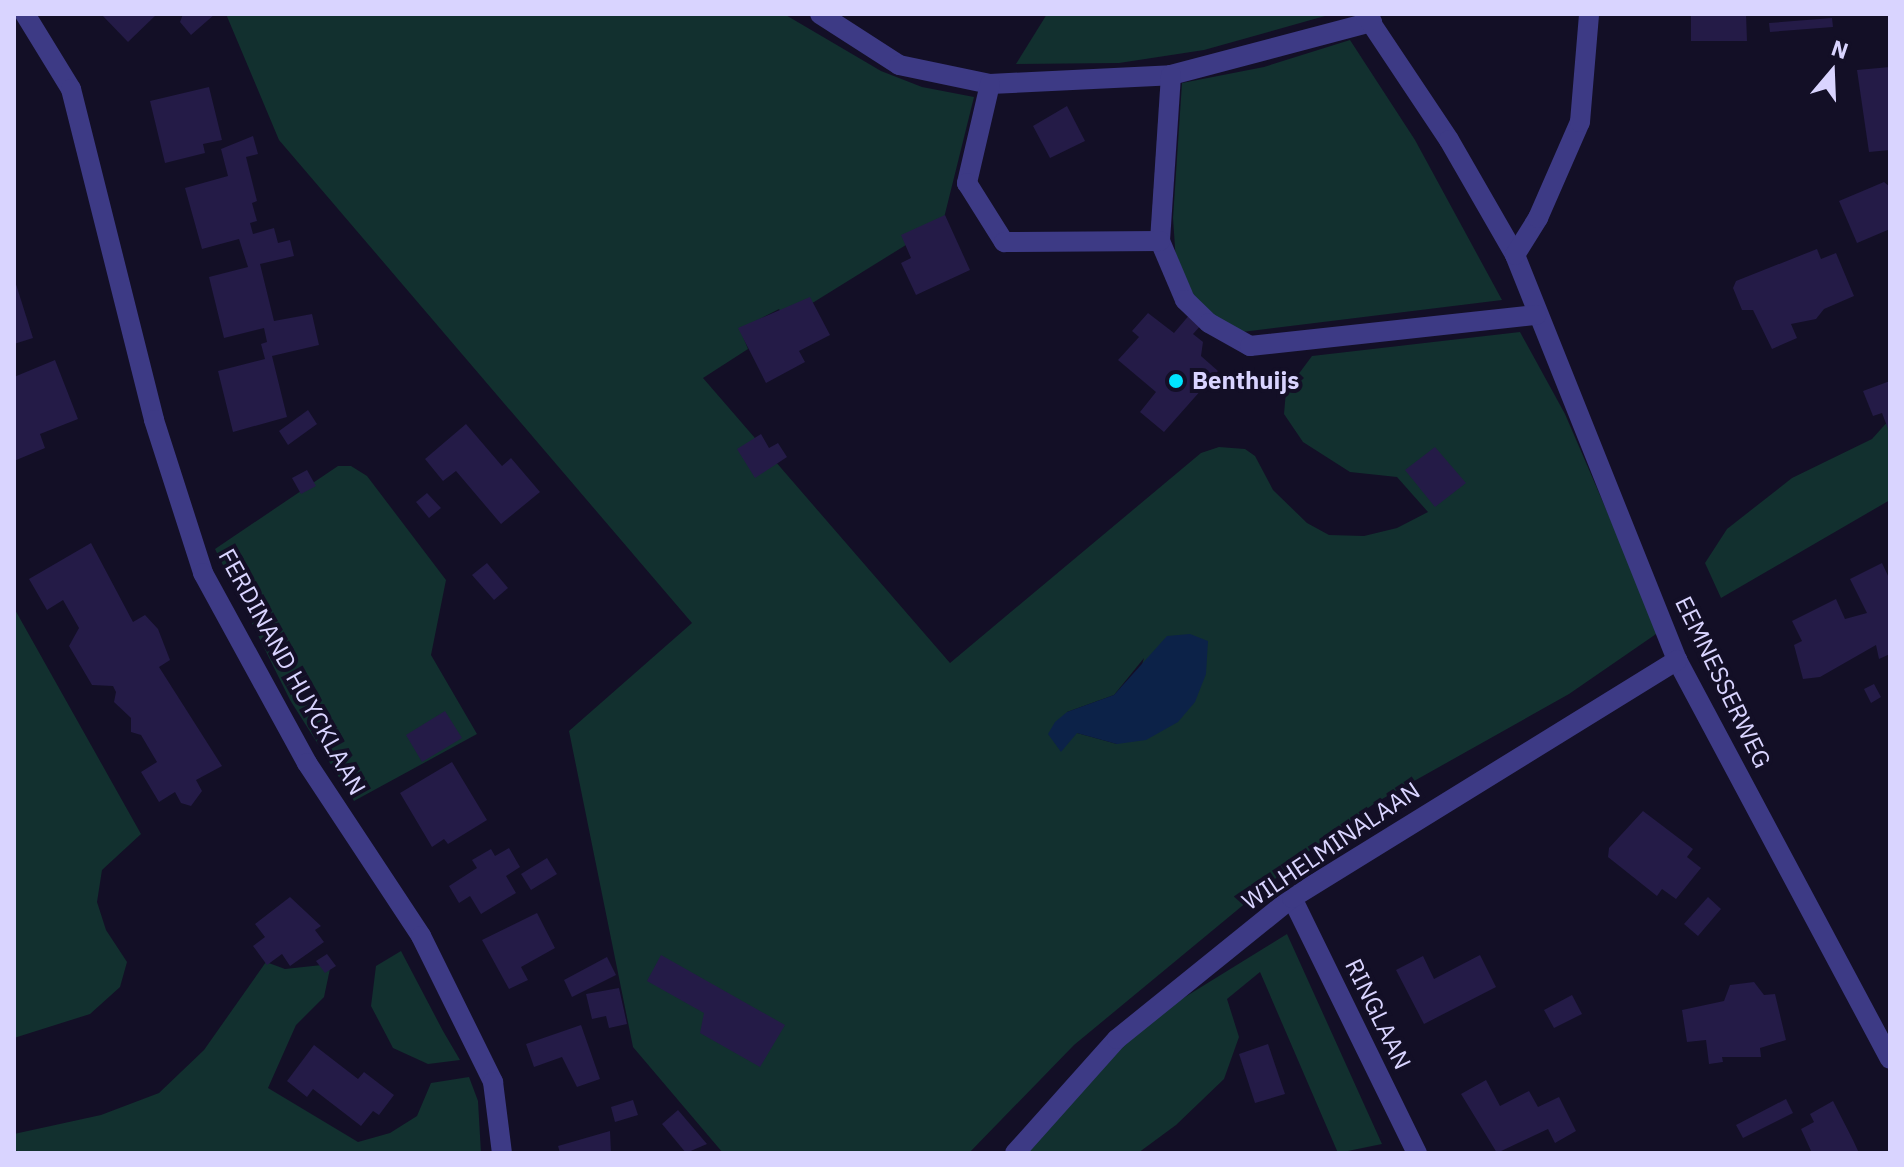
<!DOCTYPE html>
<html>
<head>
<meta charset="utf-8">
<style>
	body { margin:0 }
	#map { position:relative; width:1904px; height:1167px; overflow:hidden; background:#130f26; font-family:"IBM Plex Sans",sans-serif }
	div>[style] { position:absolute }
	.green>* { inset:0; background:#12302f }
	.water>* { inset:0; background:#0c2248 }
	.building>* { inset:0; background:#241b47 }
	.minor>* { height:20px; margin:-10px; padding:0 10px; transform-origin:10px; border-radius:10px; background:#3d3a85 }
	.dots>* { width:22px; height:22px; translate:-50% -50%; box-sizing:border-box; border:4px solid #130f26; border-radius:50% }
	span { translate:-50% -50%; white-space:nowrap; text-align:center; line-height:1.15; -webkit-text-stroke:8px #130f26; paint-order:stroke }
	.poi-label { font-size:24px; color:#d9d4ff; font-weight:700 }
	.left { translate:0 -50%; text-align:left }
	.street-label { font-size:24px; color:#d9d4ff }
	.frame { position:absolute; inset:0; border:16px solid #d9d4ff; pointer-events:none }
	.north { position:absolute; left:1792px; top:32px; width:80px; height:80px; -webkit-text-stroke:6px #130f26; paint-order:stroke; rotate:19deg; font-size:22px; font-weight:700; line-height:32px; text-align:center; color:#d9d4ff }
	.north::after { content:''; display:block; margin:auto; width:28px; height:36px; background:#d9d4ff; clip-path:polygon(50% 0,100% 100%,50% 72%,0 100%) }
</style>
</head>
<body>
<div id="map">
	<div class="green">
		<div style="clip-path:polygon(evenodd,226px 14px,784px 14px,881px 71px,922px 87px,974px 97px,943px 222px,814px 302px,784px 318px,779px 309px,740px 329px,748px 349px,703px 378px,950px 663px,1201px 453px,1219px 447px,1245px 449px,1255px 456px,1273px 490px,1307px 523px,1329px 535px,1364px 536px,1397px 528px,1428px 512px,1397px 477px,1350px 472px,1303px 442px,1284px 414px,1286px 391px,1312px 356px,1520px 332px,1565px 414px,1659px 632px,1569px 694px,1375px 803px,1305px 854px,1074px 1045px,969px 1153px,723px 1153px,633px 1047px,569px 731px,692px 623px,279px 140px,226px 14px,1144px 658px,1117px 744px,1077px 733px,1067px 712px,1114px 695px,1144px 658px)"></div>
		<div style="clip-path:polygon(1047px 14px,1332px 14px,1204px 50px,1119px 63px,1016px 64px)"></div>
		<div style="clip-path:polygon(1350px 40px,1415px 140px,1502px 300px,1242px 332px,1203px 313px,1176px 262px,1173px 218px,1182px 83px,1264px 67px)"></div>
		<div style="clip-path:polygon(1890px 419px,1890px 500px,1721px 598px,1705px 563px,1727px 529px,1792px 478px,1872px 439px)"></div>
		<div style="clip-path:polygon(338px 466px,351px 466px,367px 476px,446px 580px,431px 655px,477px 734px,354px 801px,290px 700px,215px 549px)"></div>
		<div style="clip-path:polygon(14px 608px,141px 834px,102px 870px,97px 902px,106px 930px,127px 962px,120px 987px,90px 1014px,14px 1038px)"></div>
		<div style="clip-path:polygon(1287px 934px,1382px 1144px,1338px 1153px,1260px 972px,1227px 999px,1239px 1037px,1224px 1079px,1176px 1125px,1138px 1153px,1025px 1153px,1117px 1039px)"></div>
		<div style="clip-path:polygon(401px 951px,443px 1031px,460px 1060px,428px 1064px,393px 1048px,371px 1006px,376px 966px)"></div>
		<div style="clip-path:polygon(266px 962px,285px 969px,331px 964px,324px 997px,296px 1025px,268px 1088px,358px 1142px,390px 1133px,417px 1116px,431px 1083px,469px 1077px,478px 1101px,481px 1153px,14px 1153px,14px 1134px,101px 1115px,159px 1093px,204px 1050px)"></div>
	</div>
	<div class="water">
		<div style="clip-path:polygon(1190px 634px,1208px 641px,1206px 674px,1195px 702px,1178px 722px,1146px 740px,1117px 744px,1077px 733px,1061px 752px,1048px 734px,1055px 722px,1067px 712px,1114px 695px,1167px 636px)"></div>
	</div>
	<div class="building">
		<div style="clip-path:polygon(101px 14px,157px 14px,128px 42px)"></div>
		<div style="clip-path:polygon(183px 14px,215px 14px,191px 35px,180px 22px)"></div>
		<div style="clip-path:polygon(1691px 14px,1746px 14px,1747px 41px,1691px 41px)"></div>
		<div style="clip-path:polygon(1832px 18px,1833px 27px,1770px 32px,1769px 23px)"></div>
		<div style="clip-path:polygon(1890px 67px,1890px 150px,1869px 152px,1857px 70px)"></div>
		<div style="clip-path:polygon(209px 87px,222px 140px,203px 144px,205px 153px,165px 163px,150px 101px)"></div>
		<div style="clip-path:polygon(1067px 106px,1085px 141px,1050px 158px,1033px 126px)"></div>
		<div style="clip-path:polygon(253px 136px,258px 154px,246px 157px,257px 201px,252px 203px,257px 221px,250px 223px,253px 234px,274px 228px,278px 243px,290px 240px,294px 256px,260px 264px,274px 321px,312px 314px,319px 345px,272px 356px,287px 417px,233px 432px,218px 371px,265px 359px,261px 344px,267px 342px,264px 328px,224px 338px,209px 277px,248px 267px,239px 239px,202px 249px,185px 188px,228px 176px,221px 149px)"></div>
		<div style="clip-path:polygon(1884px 182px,1890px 187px,1890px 229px,1857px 243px,1839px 201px)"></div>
		<div style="clip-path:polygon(945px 215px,970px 270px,916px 295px,901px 263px,911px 258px,901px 235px)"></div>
		<div style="clip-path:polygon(1817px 249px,1821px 259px,1836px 253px,1854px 296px,1824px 309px,1816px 319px,1791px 324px,1797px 338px,1772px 349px,1753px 310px,1742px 310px,1733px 288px,1736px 281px)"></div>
		<div style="clip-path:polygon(14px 278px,33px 338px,14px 344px)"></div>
		<div style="clip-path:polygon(810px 297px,830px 335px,799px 351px,805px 362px,766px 383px,738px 328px)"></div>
		<div style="clip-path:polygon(1148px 313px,1174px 333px,1191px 313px,1203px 323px,1193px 334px,1203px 342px,1201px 356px,1218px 371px,1164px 432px,1140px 412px,1156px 392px,1118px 360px,1139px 337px,1132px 331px)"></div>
		<div style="clip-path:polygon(55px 360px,78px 419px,40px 434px,45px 448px,14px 461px,14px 377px)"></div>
		<div style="clip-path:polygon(1890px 381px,1890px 434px,1882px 413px,1873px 416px,1863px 391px)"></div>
		<div style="clip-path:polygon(308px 410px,317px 424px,288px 445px,279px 431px)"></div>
		<div style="clip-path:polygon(466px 424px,502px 466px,511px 458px,540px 492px,501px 524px,456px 471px,443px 481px,425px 459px)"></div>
		<div style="clip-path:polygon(761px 434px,769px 448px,778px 443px,787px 457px,755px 478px,737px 449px)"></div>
		<div style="clip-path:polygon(1435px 447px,1466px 483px,1435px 507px,1405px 470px)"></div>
		<div style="clip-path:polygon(307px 470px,316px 486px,301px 494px,292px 478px)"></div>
		<div style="clip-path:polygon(427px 493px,441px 508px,429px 518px,416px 502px)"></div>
		<div style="clip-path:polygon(91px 543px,133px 622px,145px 615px,158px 629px,170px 660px,159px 667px,222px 766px,196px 780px,202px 791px,191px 806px,181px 803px,175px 792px,159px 802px,141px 772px,157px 762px,141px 735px,131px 732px,131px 718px,114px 702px,116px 692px,113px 686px,92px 685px,69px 646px,79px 628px,63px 600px,47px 610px,29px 579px)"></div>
		<div style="clip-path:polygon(487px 563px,508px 588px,494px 600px,472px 575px)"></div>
		<div style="clip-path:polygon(1882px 563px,1890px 580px,1890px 654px,1879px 659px,1876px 645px,1820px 677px,1803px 679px,1794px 645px,1802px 641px,1792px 621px,1836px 599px,1845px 619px,1867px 613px,1850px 579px)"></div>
		<div style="clip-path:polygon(1874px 684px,1881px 697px,1871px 703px,1864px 689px)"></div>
		<div style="clip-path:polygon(445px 711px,462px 738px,422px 762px,406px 735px)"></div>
		<div style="clip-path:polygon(452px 762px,487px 820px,448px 844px,444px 839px,432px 847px,400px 793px)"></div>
		<div style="clip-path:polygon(1643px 811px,1693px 849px,1687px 857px,1701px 868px,1676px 899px,1662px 889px,1657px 896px,1608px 857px,1609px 848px)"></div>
		<div style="clip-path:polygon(509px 848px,520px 867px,506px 876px,516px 893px,481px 914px,470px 896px,459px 903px,449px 886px,477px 868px,472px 860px,491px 849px,495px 856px)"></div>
		<div style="clip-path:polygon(547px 858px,557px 874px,531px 890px,521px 874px)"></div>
		<div style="clip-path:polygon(290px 897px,321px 926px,315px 930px,324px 942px,290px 966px,282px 954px,267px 965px,253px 946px,265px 937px,255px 924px)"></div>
		<div style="clip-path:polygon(1708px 897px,1721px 909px,1698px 936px,1684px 924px)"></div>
		<div style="clip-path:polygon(537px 913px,555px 948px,521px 967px,528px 980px,509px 989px,482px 940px)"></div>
		<div style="clip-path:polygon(327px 954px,336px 966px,325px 973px,316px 961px)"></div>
		<div style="clip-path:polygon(661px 955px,785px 1025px,760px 1067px,700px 1033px,704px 1013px,647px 981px)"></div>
		<div style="clip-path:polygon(1480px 955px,1496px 987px,1424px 1024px,1396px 970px,1423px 956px,1434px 979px)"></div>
		<div style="clip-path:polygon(607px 957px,616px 975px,572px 997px,564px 980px)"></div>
		<div style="clip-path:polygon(1754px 982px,1764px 995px,1775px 994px,1786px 1040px,1760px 1048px,1761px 1057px,1722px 1057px,1723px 1062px,1709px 1064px,1706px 1040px,1687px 1042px,1682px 1010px,1724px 1001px,1730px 985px)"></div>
		<div style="clip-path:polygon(619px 988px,627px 1024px,609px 1028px,606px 1016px,592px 1019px,586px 994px)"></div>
		<div style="clip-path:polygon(1572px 995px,1582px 1014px,1554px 1028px,1544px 1010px)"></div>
		<div style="clip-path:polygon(581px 1025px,600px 1079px,577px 1087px,562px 1057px,534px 1067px,526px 1044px)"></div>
		<div style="clip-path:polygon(1268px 1044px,1285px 1094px,1255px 1103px,1239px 1054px)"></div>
		<div style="clip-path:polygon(314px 1045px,358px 1079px,364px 1072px,394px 1095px,379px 1115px,373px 1111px,361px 1126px,313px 1089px,307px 1097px,287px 1081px)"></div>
		<div style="clip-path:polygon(1486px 1080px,1500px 1106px,1529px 1091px,1538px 1107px,1559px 1097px,1576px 1131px,1555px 1143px,1548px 1129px,1497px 1153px,1461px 1094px)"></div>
		<div style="clip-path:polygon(1786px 1099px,1793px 1113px,1743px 1138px,1736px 1125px)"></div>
		<div style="clip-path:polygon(633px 1100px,638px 1115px,615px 1122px,611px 1107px)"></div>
		<div style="clip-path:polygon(1833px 1101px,1853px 1140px,1859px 1153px,1812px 1153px,1801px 1129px,1814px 1122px,1810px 1114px)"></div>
		<div style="clip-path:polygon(678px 1110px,707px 1144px,686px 1153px,662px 1124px)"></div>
		<div style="clip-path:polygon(610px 1131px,611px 1153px,560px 1153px,558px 1146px)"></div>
	</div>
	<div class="minor">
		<div style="left:25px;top:14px;width:88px;rotate:58.5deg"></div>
		<div style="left:71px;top:89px;width:341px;rotate:75.9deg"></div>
		<div style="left:154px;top:420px;width:161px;rotate:72.2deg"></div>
		<div style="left:203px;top:573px;width:217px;rotate:61.3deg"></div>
		<div style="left:307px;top:763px;width:207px;rotate:56.6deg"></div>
		<div style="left:421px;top:936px;width:163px;rotate:63.7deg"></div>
		<div style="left:493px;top:1082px;width:72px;rotate:82.8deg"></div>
		<div style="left:820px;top:14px;width:94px;rotate:32.8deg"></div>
		<div style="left:899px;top:65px;width:93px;rotate:11.8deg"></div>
		<div style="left:990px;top:84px;width:181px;rotate:-2.8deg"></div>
		<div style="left:1171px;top:75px;width:208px;rotate:-14.8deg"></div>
		<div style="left:1365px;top:14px;width:151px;rotate:56.3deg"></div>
		<div style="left:1449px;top:140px;width:133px;rotate:60.1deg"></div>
		<div style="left:1515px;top:255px;width:436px;rotate:68.2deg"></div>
		<div style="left:1677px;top:660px;width:452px;rotate:61.9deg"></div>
		<div style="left:1171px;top:75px;width:166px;rotate:93.8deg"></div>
		<div style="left:1160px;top:241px;width:64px;rotate:67deg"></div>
		<div style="left:1185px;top:300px;width:33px;rotate:44deg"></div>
		<div style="left:1209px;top:323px;width:47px;rotate:29.3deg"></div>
		<div style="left:1250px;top:346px;width:288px;rotate:-6.2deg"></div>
		<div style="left:990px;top:84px;width:102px;rotate:103.1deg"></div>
		<div style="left:967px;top:183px;width:70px;rotate:57.9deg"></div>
		<div style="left:1004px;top:242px;width:156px;rotate:-0.4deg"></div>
		<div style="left:1515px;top:255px;width:44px;rotate:-58.1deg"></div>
		<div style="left:1538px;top:218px;width:105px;rotate:-66.4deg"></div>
		<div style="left:1580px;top:122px;width:108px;rotate:-85.2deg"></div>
		<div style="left:1292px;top:898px;width:284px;rotate:63.9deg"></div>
		<div style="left:1015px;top:1153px;width:153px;rotate:-48.2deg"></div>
		<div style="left:1117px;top:1039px;width:225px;rotate:-38.9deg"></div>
		<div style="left:1292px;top:898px;width:453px;rotate:-31.7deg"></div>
	</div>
	<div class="dots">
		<div style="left:1176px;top:381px;background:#00e5ff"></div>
	</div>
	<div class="poi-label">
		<span class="left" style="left:1192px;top:381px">Benthuijs</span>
	</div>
	<div class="street-label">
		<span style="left:292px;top:672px;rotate:61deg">FERDINAND HUYCKLAAN</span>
		<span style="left:1723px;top:682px;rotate:64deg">EEMNESSERWEG</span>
		<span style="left:1331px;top:846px;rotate:-34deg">WILHELMINALAAN</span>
		<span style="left:1378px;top:1014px;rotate:64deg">RINGLAAN</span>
	</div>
	<div class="frame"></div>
	<div class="north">N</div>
</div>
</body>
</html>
